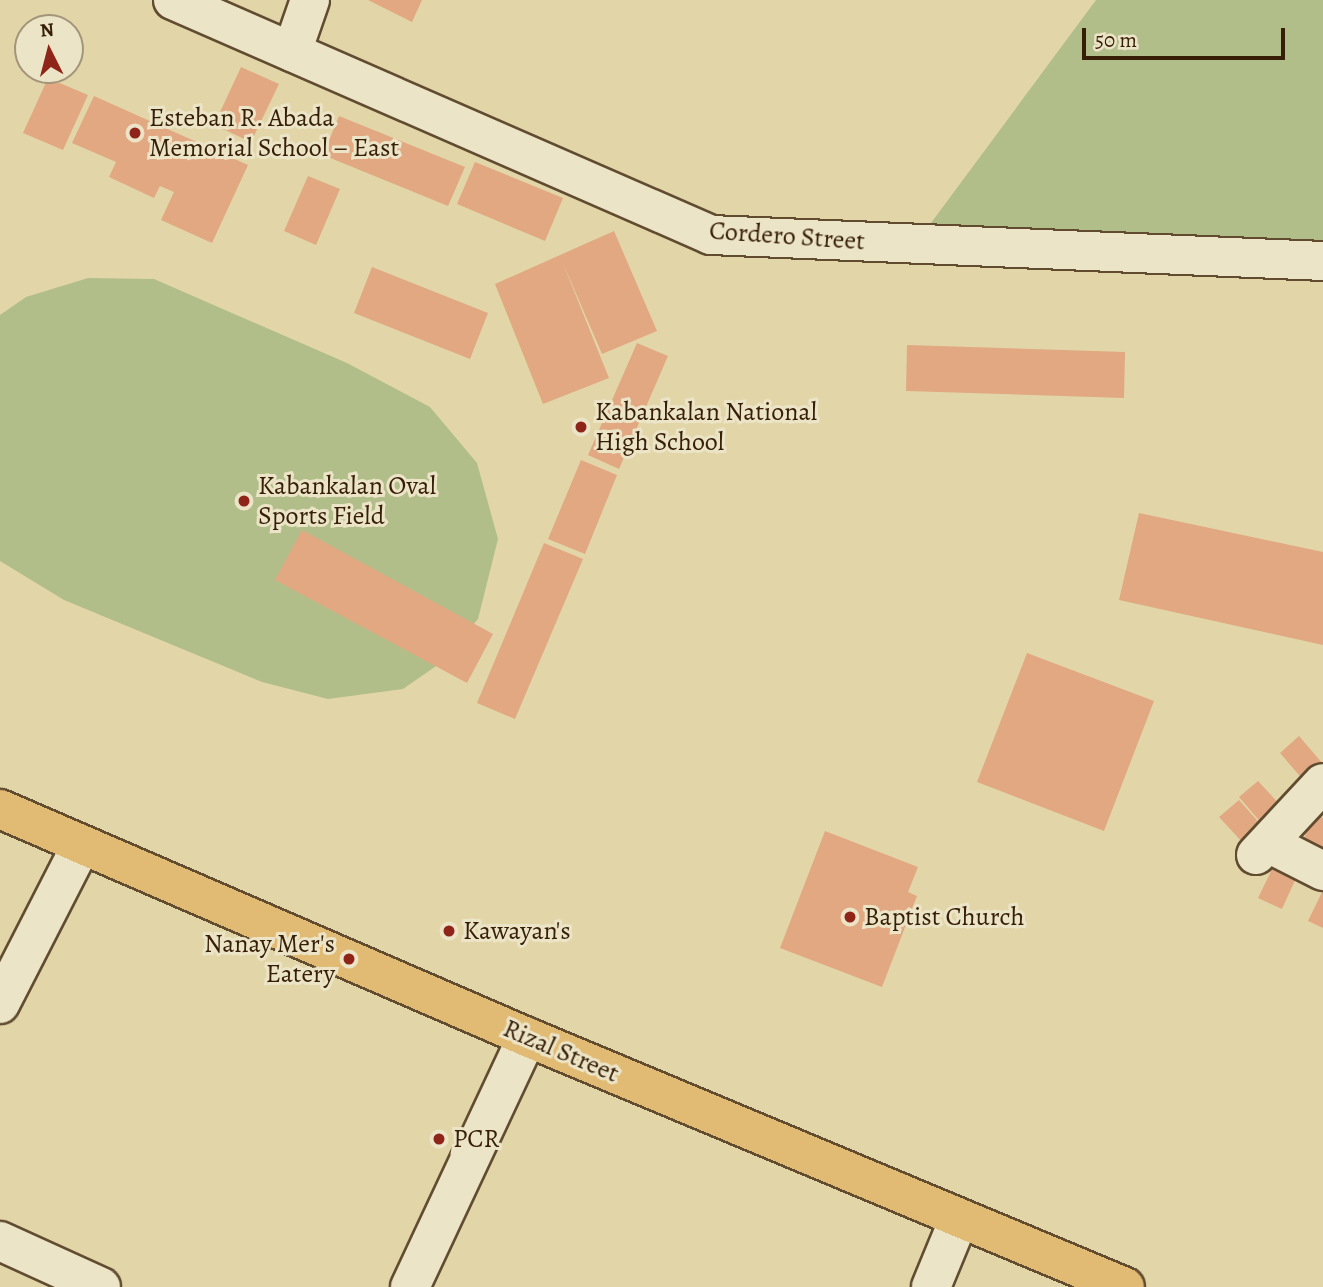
<!DOCTYPE html>
<html>
<head>
<meta charset="utf-8">
<style>
	body { margin:0 }
	#map { position:relative; width:1323px; height:1287px; overflow:hidden; background:#e2d6a9; font-family:Alegreya,serif }
	div>[style] { position:absolute }
	.green>* { inset:0; background:#b2be89 }
	.building>* { inset:0; background:#e1a882 }
	.roads { filter:drop-shadow(2px 0 #614c30) drop-shadow(-2px 0 #614c30) drop-shadow(0 2px #614c30) drop-shadow(0 -2px #614c30) }
	.minor>* { height:38px; margin:-19px; padding:0 19px; transform-origin:19px; border-radius:19px; background:#ece4c7 }
	.major>* { height:38px; margin:-19px; padding:0 19px; transform-origin:19px; border-radius:19px; background:#e1bb74 }
	.dots>* { width:19px; height:19px; translate:-50% -50%; box-sizing:border-box; border:4px solid #ece4c7; border-radius:50% }
	span { translate:-50% -50%; white-space:nowrap; text-align:center; line-height:1.15; -webkit-text-stroke:6px #ece4c7; paint-order:stroke }
	.poi-label { font-size:26px; color:#361e07 }
	.left { translate:0 -50%; text-align:left }
	.right { translate:-100% -50%; text-align:right }
	.street-label { font-size:26px; color:#361e07 }
	.north { position:absolute; left:14px; top:14px; width:70px; height:70px; box-sizing:border-box; background:#ece4c7; border:2px solid #a3957a; border-radius:50%; rotate:354deg; font-size:19px; font-weight:700; line-height:28px; text-align:center; color:#361e07 }
	.north::after { content:''; display:block; margin:auto; width:24px; height:32px; background:#8f2418; clip-path:polygon(50% 0,100% 100%,50% 72%,0 100%) }
	.scale { position:absolute; left:1082px; top:28px; width:203px; height:32px; box-sizing:border-box; border:4px solid #361e07; border-top:0; padding-left:9px; font-size:21px; line-height:24px; white-space:nowrap; color:#361e07; -webkit-text-stroke:5px #ece4c7; paint-order:stroke }
</style>
</head>
<body>
<div id="map">
	<div class="green">
		<div style="clip-path:polygon(1096px 0,1323px 0,1323px 246px,928px 227px)"></div>
		<div style="clip-path:polygon(88px 278px,154px 279px,347px 363px,430px 407px,477px 463px,498px 539px,478px 619px,439px 664px,403px 689px,328px 699px,262px 682px,64px 600px,0 561px,0 315px,26px 297px)"></div>
	</div>
	<div class="building">
		<div style="clip-path:polygon(368px 0,422px 0,412px 22px)"></div>
		<div style="clip-path:polygon(241px 67px,279px 84px,251px 142px,214px 125px)"></div>
		<div style="clip-path:polygon(48px 78px,88px 95px,63px 150px,23px 133px)"></div>
		<div style="clip-path:polygon(94px 96px,248px 165px,212px 243px,161px 220px,174px 192px,160px 186px,154px 198px,109px 177px,116px 162px,72px 143px)"></div>
		<div style="clip-path:polygon(339px 116px,465px 167px,448px 206px,323px 155px)"></div>
		<div style="clip-path:polygon(475px 162px,563px 198px,545px 241px,457px 204px)"></div>
		<div style="clip-path:polygon(308px 176px,340px 189px,316px 245px,284px 231px)"></div>
		<div style="clip-path:polygon(614px 231px,657px 331px,602px 354px,562px 261px,609px 378px,543px 404px,495px 284px)"></div>
		<div style="clip-path:polygon(372px 267px,488px 313px,470px 359px,354px 313px)"></div>
		<div style="clip-path:polygon(637px 343px,668px 356px,619px 469px,588px 455px)"></div>
		<div style="clip-path:polygon(907px 345px,1125px 352px,1124px 398px,906px 391px)"></div>
		<div style="clip-path:polygon(581px 460px,617px 475px,585px 554px,548px 539px)"></div>
		<div style="clip-path:polygon(1139px 513px,1323px 552px,1323px 645px,1119px 600px)"></div>
		<div style="clip-path:polygon(302px 530px,493px 634px,467px 683px,275px 580px)"></div>
		<div style="clip-path:polygon(544px 543px,583px 559px,515px 719px,477px 703px)"></div>
		<div style="clip-path:polygon(1027px 653px,1154px 701px,1104px 831px,977px 782px)"></div>
		<div style="clip-path:polygon(1299px 736px,1323px 764px,1304px 781px,1280px 753px)"></div>
		<div style="clip-path:polygon(1258px 781px,1283px 808px,1263px 825px,1239px 797px)"></div>
		<div style="clip-path:polygon(1239px 800px,1263px 827px,1244px 844px,1219px 817px)"></div>
		<div style="clip-path:polygon(1315px 814px,1323px 818px,1323px 858px,1300px 847px)"></div>
		<div style="clip-path:polygon(825px 831px,918px 867px,908px 892px,917px 896px,882px 987px,780px 948px)"></div>
		<div style="clip-path:polygon(1274px 865px,1297px 876px,1282px 909px,1258px 898px)"></div>
		<div style="clip-path:polygon(1323px 890px,1323px 928px,1308px 921px)"></div>
	</div>
	<div class="roads">
		<div class="minor">
			<div style="left:173px;top:0;width:587px;rotate:23.6deg"></div>
			<div style="left:711px;top:235px;width:613px;rotate:2.43deg"></div>
			<div style="left:292px;top:52px;width:55px;rotate:-70.9deg"></div>
			<div style="left:1268px;top:843px;width:62px;rotate:27deg"></div>
			<div style="left:1256px;top:855px;width:98px;rotate:-47.1deg"></div>
			<div style="left:0;top:1004px;width:178px;rotate:-62.9deg"></div>
			<div style="left:0;top:1241px;width:111px;rotate:24.5deg"></div>
			<div style="left:410px;top:1287px;width:276px;rotate:-64.9deg"></div>
			<div style="left:931px;top:1287px;width:74px;rotate:-67.6deg"></div>
		</div>
		<div class="major">
			<div style="left:0;top:809px;width:574px;rotate:23.4deg"></div>
			<div style="left:527px;top:1037px;width:648px;rotate:22.69deg"></div>
		</div>
	</div>
	<div class="dots">
		<div style="left:135px;top:133px;background:#8f2418"></div>
		<div style="left:581px;top:427px;background:#8f2418"></div>
		<div style="left:244px;top:501px;background:#8f2418"></div>
		<div style="left:850px;top:917px;background:#8f2418"></div>
		<div style="left:449px;top:931px;background:#8f2418"></div>
		<div style="left:349px;top:959px;background:#8f2418"></div>
		<div style="left:439px;top:1139px;background:#8f2418"></div>
	</div>
	<div class="poi-label">
		<span class="left" style="left:149px;top:133px">Esteban R. Abada<br>Memorial School – East</span>
		<span class="left" style="left:595px;top:427px">Kabankalan National<br>High School</span>
		<span class="left" style="left:258px;top:501px">Kabankalan Oval<br>Sports Field</span>
		<span class="left" style="left:864px;top:917px">Baptist Church</span>
		<span class="left" style="left:463px;top:931px">Kawayan's</span>
		<span class="right" style="left:335px;top:959px">Nanay Mer's<br>Eatery</span>
		<span class="left" style="left:453px;top:1139px">PCR</span>
	</div>
	<div class="street-label">
		<span style="left:787px;top:236px;rotate:4deg">Cordero Street</span>
		<span style="left:561px;top:1051px;rotate:23deg">Rizal Street</span>
	</div>
	<div class="north">N</div>
	<div class="scale">50 m</div>
</div>
</body>
</html>
